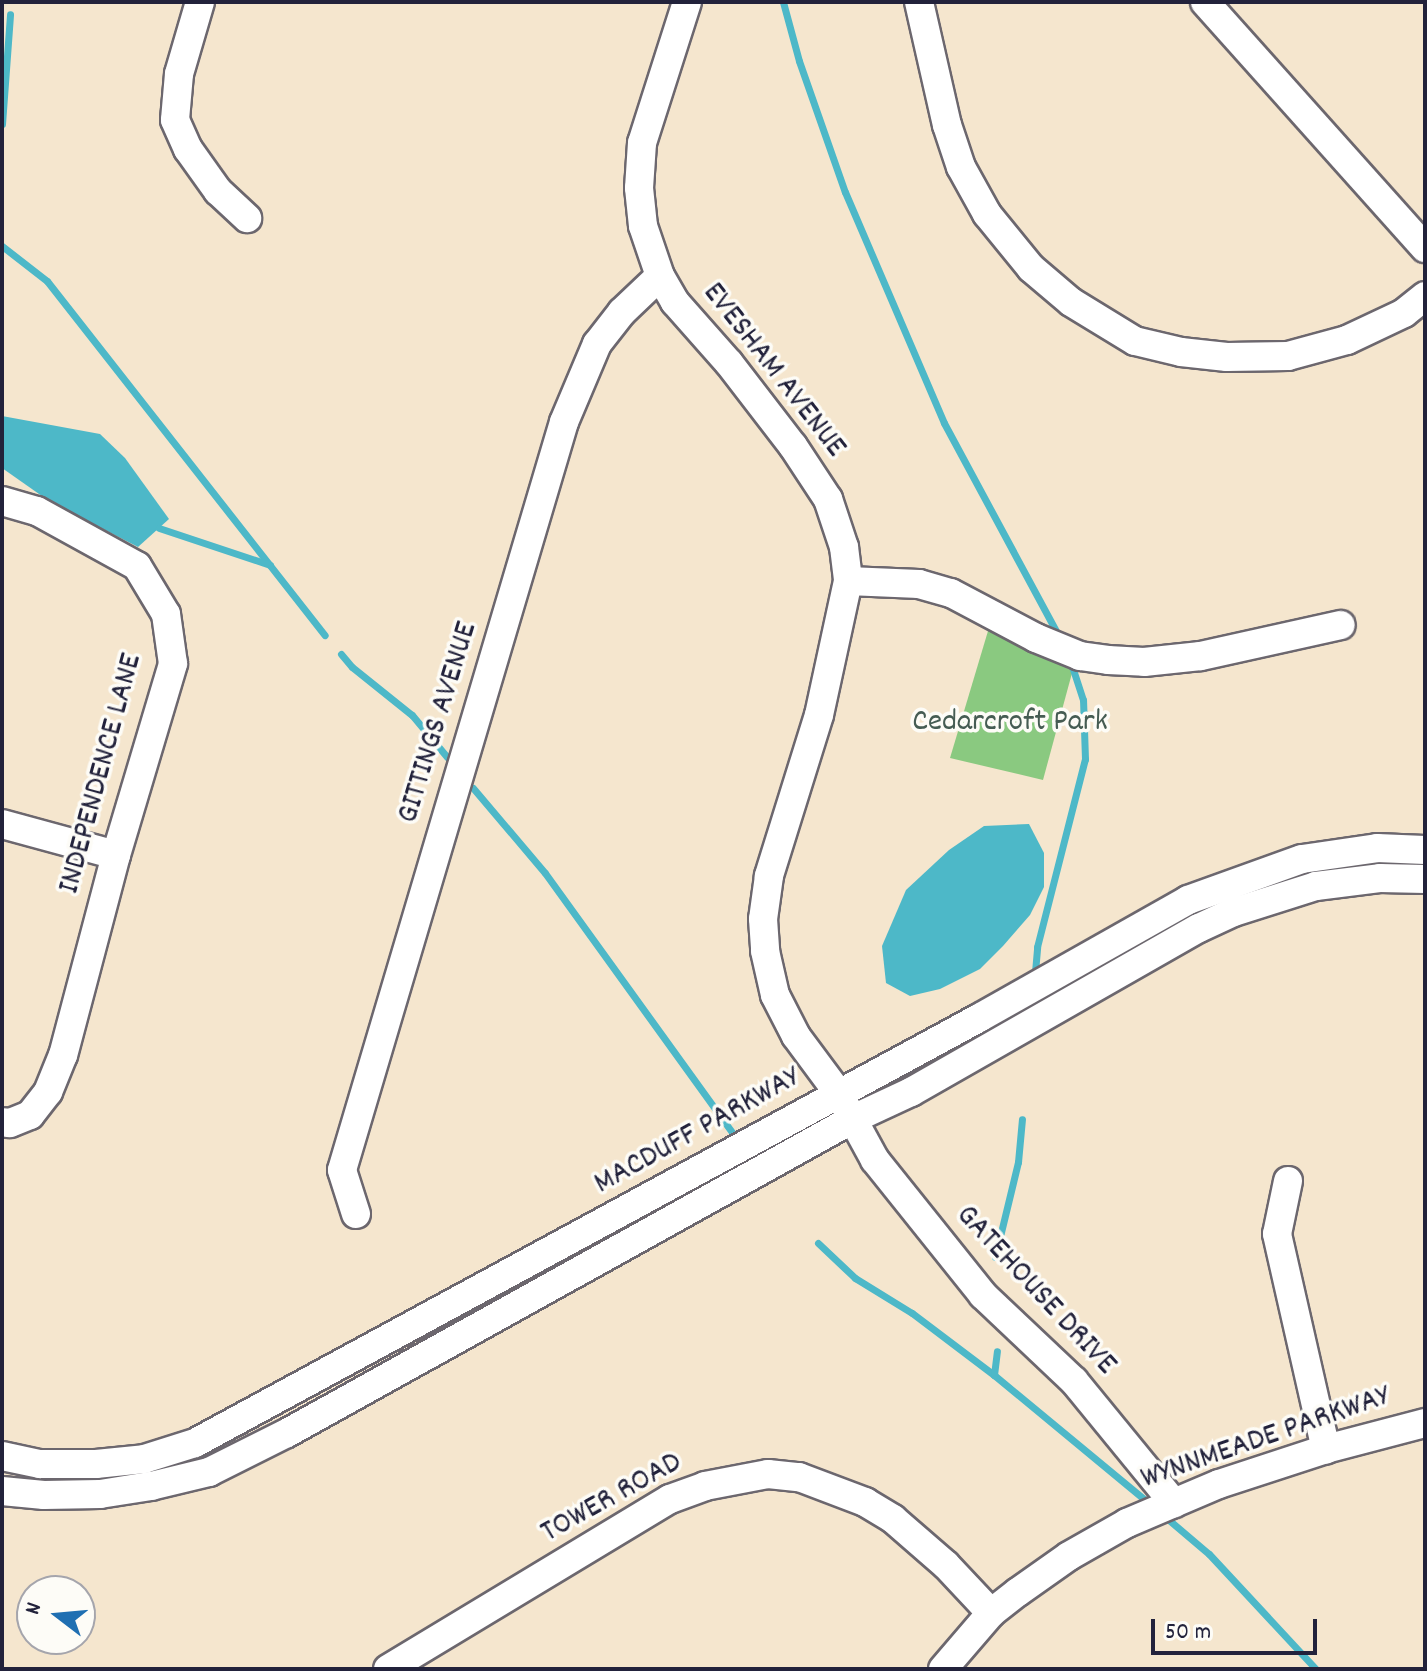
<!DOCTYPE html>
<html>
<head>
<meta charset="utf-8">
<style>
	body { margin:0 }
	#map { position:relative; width:1427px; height:1671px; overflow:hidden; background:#f5e6ce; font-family:Dekko,sans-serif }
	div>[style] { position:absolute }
	.green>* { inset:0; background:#8ac980 }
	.water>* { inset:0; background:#4db8c8 }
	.stream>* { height:7px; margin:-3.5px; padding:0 3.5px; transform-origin:3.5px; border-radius:3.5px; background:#4db8c8 }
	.roads { filter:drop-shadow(2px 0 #6c676e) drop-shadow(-2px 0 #6c676e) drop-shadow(0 2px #6c676e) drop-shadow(0 -2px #6c676e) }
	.minor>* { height:28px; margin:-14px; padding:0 14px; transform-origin:14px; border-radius:14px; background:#fff }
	span { translate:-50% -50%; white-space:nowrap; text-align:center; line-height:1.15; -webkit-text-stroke:7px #fdfcf7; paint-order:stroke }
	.street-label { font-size:32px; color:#22223b }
	.park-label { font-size:32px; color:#465c53 }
	.frame { position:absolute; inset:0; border:4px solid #22223b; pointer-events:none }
	.north { position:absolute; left:16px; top:1575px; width:80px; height:80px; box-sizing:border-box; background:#fdfcf7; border:2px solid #a5a5ac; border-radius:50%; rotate:286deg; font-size:22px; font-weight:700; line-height:32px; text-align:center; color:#22223b }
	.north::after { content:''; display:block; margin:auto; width:28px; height:36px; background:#1f6fb2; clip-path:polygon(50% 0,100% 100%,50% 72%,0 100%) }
	.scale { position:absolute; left:1151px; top:1619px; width:166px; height:36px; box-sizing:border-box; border:4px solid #22223b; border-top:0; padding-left:10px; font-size:24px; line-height:28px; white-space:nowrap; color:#22223b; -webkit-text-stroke:6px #fdfcf7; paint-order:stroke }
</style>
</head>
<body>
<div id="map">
	<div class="green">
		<div style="clip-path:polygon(991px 621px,1075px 662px,1043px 780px,950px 758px)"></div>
	</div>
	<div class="water">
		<div style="clip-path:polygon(2px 416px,100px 434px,125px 458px,169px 519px,138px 547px,49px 501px,2px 468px)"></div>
		<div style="clip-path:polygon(1029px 824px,1044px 853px,1044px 887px,1030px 915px,1003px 946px,980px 969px,940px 989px,910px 996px,886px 983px,882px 946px,906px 890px,949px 850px,984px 826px)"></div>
	</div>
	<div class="stream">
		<div style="left:783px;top:2px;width:61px;rotate:74.8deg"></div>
		<div style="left:799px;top:61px;width:139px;rotate:70.7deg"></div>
		<div style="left:845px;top:192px;width:251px;rotate:66.8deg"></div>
		<div style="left:944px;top:423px;width:247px;rotate:61.7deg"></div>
		<div style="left:2px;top:124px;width:110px;rotate:-85.8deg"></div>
		<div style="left:2px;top:246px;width:57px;rotate:37.9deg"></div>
		<div style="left:47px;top:281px;width:450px;rotate:51.9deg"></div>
		<div style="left:159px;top:528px;width:117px;rotate:18.4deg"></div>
		<div style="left:341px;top:654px;width:17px;rotate:50deg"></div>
		<div style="left:352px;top:667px;width:77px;rotate:38.7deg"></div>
		<div style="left:412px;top:715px;width:55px;rotate:50.2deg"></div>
		<div style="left:473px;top:788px;width:111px;rotate:49.7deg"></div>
		<div style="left:545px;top:873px;width:324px;rotate:54.2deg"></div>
		<div style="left:1035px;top:972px;width:25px;rotate:-85deg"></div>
		<div style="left:1037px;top:947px;width:194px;rotate:-75.7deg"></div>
		<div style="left:1085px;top:759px;width:59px;rotate:-91.9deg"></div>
		<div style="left:1083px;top:700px;width:40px;rotate:-108deg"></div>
		<div style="left:818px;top:1243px;width:51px;rotate:43.4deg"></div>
		<div style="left:855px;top:1278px;width:67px;rotate:31.6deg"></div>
		<div style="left:912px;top:1313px;width:103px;rotate:37.1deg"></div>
		<div style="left:994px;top:1375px;width:202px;rotate:39.6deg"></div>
		<div style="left:995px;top:1257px;width:98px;rotate:-76.4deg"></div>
		<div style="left:1018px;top:1162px;width:43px;rotate:-84.7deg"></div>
		<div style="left:994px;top:1375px;width:24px;rotate:-83deg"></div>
		<div style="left:1163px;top:1515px;width:60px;rotate:40.3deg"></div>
		<div style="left:1209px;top:1554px;width:157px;rotate:47.1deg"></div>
	</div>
	<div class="roads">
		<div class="minor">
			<div style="left:200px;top:2px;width:75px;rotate:106.3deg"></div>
			<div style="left:179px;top:74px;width:46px;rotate:95deg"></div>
			<div style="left:175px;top:120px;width:32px;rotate:66deg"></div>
			<div style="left:188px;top:149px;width:52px;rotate:54.5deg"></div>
			<div style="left:218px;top:191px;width:40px;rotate:43deg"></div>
			<div style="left:687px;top:2px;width:148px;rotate:107.7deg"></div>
			<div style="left:642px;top:143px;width:45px;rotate:93.8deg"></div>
			<div style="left:639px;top:188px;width:38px;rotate:84deg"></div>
			<div style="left:643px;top:226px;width:53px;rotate:71.2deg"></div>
			<div style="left:660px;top:276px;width:30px;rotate:60deg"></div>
			<div style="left:675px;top:302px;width:81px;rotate:48.5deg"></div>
			<div style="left:729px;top:363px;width:105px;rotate:52.4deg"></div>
			<div style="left:793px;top:446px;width:64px;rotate:56.6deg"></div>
			<div style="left:828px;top:499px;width:51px;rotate:71.6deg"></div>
			<div style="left:844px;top:547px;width:34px;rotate:83deg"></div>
			<div style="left:848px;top:581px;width:137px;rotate:102.2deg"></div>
			<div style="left:819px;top:715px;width:169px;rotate:107.3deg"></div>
			<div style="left:769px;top:876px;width:43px;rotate:97.9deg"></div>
			<div style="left:763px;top:919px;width:32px;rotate:86deg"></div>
			<div style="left:765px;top:951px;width:45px;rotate:77.2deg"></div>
			<div style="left:775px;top:995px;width:46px;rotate:62.9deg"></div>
			<div style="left:796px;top:1036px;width:72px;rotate:53.4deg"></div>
			<div style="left:839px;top:1094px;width:75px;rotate:61.4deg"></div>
			<div style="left:875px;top:1160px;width:173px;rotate:51.3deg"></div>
			<div style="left:983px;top:1295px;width:125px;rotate:43.4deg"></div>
			<div style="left:1074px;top:1381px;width:158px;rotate:50.7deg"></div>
			<div style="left:919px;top:2px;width:126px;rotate:77.2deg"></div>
			<div style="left:947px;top:125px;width:44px;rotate:71.6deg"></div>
			<div style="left:961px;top:167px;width:54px;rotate:61deg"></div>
			<div style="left:987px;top:214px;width:70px;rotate:50.8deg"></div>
			<div style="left:1031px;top:268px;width:52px;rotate:40.4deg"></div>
			<div style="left:1071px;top:302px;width:75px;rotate:31.4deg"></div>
			<div style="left:1135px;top:341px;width:47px;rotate:13.4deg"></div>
			<div style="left:1181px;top:352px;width:46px;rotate:6.2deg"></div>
			<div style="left:1227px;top:357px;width:61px;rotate:-0.9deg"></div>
			<div style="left:1288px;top:356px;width:61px;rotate:-15.2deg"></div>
			<div style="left:1347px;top:340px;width:63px;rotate:-25.3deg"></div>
			<div style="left:1404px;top:313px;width:27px;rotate:-39deg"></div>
			<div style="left:1205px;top:2px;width:330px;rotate:48.2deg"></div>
			<div style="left:2px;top:501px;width:36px;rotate:16deg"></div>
			<div style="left:37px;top:511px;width:114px;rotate:28.8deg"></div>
			<div style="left:137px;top:566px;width:56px;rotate:58.9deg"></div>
			<div style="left:166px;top:614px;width:50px;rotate:82deg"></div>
			<div style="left:173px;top:664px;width:199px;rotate:106.6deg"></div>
			<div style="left:116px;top:855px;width:207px;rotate:104.8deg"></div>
			<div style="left:63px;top:1055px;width:40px;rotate:112deg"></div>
			<div style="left:48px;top:1092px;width:29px;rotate:128deg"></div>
			<div style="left:30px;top:1115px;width:22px;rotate:158deg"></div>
			<div style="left:10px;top:1123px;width:8px;rotate:-173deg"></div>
			<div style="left:848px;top:581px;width:71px;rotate:2.4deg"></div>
			<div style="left:919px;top:584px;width:33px;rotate:16deg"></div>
			<div style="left:951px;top:593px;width:96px;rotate:27.9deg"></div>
			<div style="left:1036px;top:638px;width:48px;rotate:22.2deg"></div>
			<div style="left:1080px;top:656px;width:28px;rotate:8deg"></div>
			<div style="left:1108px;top:660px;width:36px;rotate:3deg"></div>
			<div style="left:1144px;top:662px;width:57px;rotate:-6deg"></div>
			<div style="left:1201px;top:656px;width:143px;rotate:-12.5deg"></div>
			<div style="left:2px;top:824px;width:118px;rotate:15.2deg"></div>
			<div style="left:1288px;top:1181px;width:54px;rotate:101.7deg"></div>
			<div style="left:1277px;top:1234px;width:221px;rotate:77.2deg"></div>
			<div style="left:356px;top:1214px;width:46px;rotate:-107.7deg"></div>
			<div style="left:342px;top:1170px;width:780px;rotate:-73.47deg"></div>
			<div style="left:564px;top:422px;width:85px;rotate:-67.1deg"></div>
			<div style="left:597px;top:344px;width:41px;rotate:-52deg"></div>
			<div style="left:622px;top:312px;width:52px;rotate:-43.5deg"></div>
			<div style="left:2px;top:1456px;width:39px;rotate:12deg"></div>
			<div style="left:40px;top:1464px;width:56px"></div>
			<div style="left:96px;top:1464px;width:48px;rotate:-5.9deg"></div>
			<div style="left:144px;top:1459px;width:53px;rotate:-17.4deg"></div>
			<div style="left:195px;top:1443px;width:892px;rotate:-28.46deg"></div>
			<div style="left:979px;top:1018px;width:240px;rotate:-29.4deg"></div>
			<div style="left:1188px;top:900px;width:121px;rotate:-19.8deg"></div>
			<div style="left:1302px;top:859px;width:76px;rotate:-8.3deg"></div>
			<div style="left:1377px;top:848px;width:48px;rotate:2.4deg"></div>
			<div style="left:2px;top:1491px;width:42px;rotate:5.4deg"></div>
			<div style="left:44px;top:1495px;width:56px;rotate:-1deg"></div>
			<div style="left:100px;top:1494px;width:52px;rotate:-8.9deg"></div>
			<div style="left:151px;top:1486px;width:60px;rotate:-13.6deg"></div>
			<div style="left:209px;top:1472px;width:87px;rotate:-26.6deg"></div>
			<div style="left:287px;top:1433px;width:647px;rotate:-29.02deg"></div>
			<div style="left:853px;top:1119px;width:64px;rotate:-25deg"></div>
			<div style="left:911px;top:1092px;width:331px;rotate:-29.7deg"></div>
			<div style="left:1199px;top:928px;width:38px;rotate:-25deg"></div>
			<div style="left:1234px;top:912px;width:86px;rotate:-17.6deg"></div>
			<div style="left:1316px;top:886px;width:64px;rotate:-7.1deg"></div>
			<div style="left:1380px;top:878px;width:45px;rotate:1.3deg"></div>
			<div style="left:388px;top:1669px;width:329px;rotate:-31.1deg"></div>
			<div style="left:670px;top:1499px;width:37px;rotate:-20deg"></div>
			<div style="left:705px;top:1486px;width:64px;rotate:-10.8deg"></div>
			<div style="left:768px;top:1474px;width:31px;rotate:6deg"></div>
			<div style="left:799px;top:1477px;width:71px;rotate:20.7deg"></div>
			<div style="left:865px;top:1502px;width:33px;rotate:31deg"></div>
			<div style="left:893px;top:1519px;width:70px;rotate:41deg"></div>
			<div style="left:946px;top:1565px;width:66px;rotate:46.8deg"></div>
			<div style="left:943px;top:1669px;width:74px;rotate:-49.4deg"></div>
			<div style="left:991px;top:1613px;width:34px;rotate:-38deg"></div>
			<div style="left:1018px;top:1592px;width:62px;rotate:-35.2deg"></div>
			<div style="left:1069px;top:1556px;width:67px;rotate:-29.6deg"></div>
			<div style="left:1127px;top:1523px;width:100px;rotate:-23deg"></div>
			<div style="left:1219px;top:1484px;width:113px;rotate:-18.1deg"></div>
			<div style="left:1326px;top:1449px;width:102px;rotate:-14.7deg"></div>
		</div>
	</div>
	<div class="street-label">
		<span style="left:773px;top:371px;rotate:52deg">EVESHAM AVENUE</span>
		<span style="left:439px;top:723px;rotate:-73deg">GITTINGS AVENUE</span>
		<span style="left:102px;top:774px;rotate:-75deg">INDEPENDENCE LANE</span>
		<span style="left:698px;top:1132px;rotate:-29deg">MACDUFF PARKWAY</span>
		<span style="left:1035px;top:1291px;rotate:47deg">GATEHOUSE DRIVE</span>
		<span style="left:1266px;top:1439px;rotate:-19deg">WYNNMEADE PARKWAY</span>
		<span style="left:612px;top:1499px;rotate:-29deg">TOWER ROAD</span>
	</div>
	<div class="park-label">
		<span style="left:1010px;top:723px">Cedarcroft Park</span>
	</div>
	<div class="frame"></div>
	<div class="north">N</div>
	<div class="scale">50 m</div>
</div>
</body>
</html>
